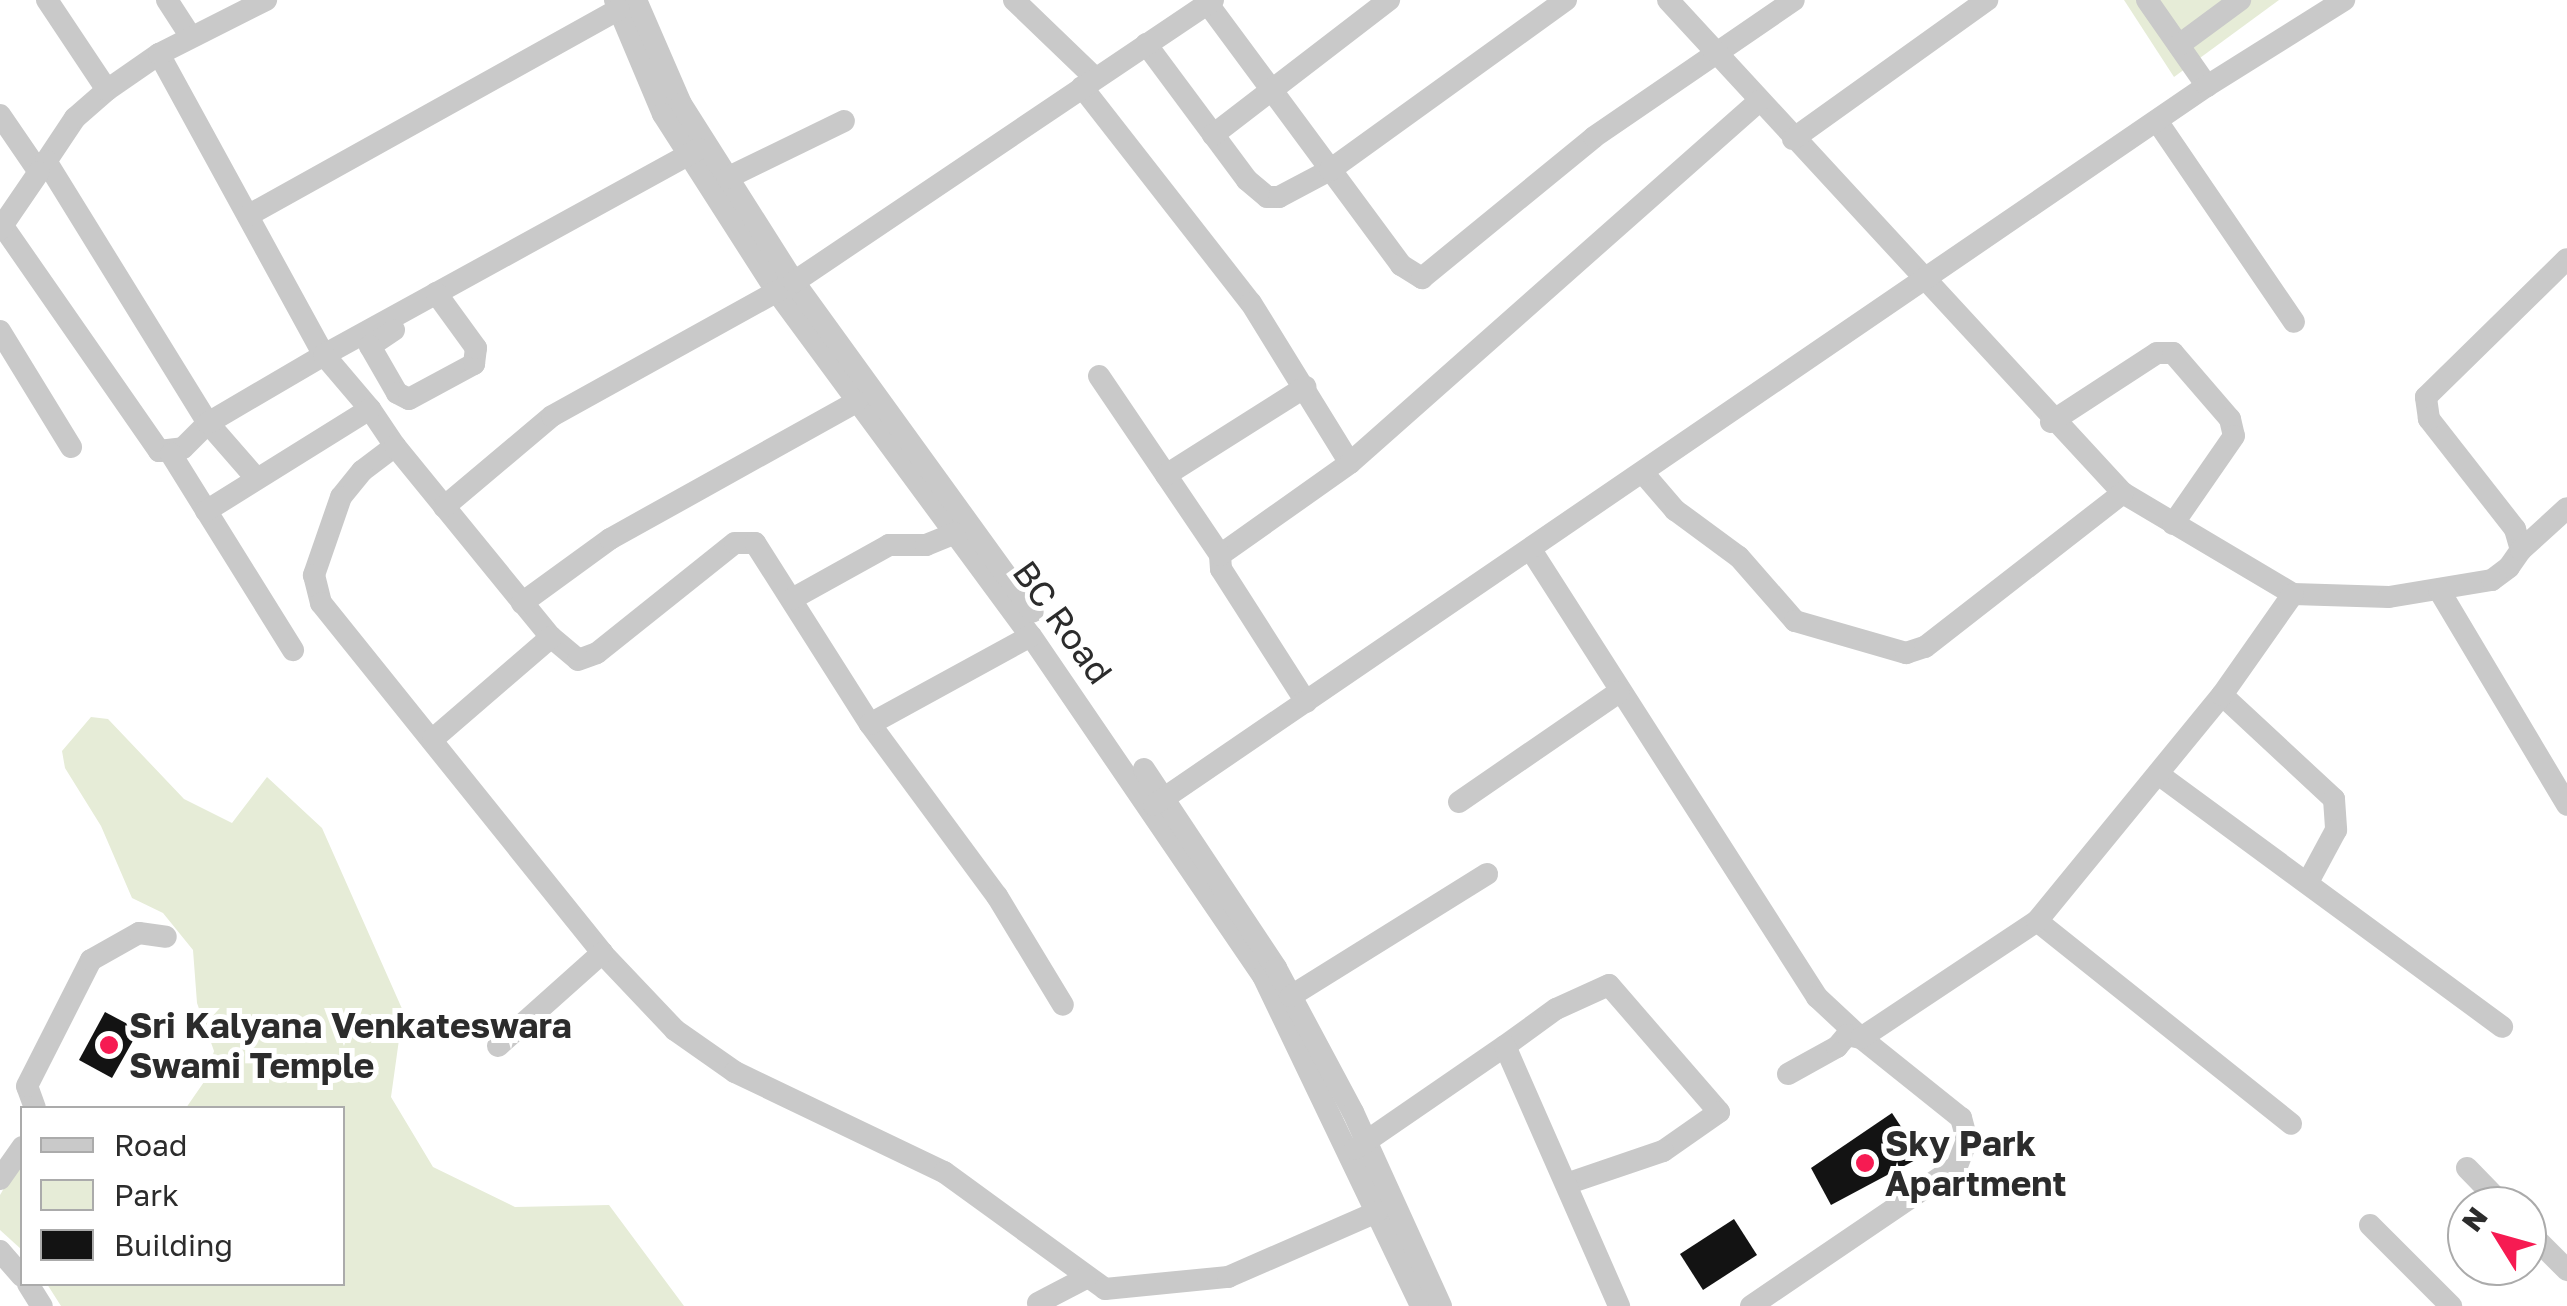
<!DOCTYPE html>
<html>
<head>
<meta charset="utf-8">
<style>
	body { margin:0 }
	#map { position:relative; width:2567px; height:1306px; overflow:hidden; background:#fff; font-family:"Golos Text",sans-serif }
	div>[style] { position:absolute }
	.green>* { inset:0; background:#e6ecd7 }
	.building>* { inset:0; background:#131313 }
	.minor>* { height:22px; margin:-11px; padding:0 11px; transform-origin:11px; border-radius:11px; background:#c9c9c9 }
	.dots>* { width:28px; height:28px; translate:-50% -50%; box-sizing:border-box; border:5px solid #fff; border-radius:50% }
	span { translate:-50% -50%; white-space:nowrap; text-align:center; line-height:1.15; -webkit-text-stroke:10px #fff; paint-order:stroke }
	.street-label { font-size:35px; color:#2c2c2c }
	.poi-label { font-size:35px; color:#2c2c2c; font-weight:700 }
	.left { translate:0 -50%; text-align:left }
	.legend { position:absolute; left:20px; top:1106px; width:325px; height:180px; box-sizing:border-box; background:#fff; border:2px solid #ababab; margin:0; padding:12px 18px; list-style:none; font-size:30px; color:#2c2c2c }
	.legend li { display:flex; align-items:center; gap:20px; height:50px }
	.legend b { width:50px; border:2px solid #ababab }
	.north { position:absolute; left:2447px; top:1186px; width:100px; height:100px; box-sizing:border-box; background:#fff; border:2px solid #ababab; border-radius:50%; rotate:307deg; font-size:28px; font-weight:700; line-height:40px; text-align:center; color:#2c2c2c }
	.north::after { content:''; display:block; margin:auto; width:35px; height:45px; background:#f61b52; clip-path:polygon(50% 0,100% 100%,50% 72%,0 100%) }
</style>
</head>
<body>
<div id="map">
	<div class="green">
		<div style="clip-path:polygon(2124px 0,2279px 0,2174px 77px)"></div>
		<div style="clip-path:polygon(91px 717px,108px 719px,184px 799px,232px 823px,267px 777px,322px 828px,403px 1011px,391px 1097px,433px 1167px,515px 1207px,609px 1205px,684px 1306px,61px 1306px,47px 1284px,342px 1284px,342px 1108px,186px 1108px,206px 1079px,214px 1051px,197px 1003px,193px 950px,163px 913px,132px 898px,101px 826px,65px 768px,62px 751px)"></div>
		<div style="clip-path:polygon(22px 1157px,22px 1250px,0 1230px,0 1195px)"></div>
	</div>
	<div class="building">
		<div style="clip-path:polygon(105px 1012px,139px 1030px,112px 1078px,79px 1060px)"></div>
		<div style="clip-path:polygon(1892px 1113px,1921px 1157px,1831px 1205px,1811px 1168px)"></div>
		<div style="clip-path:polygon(1734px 1219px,1757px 1255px,1703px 1290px,1680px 1254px)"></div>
	</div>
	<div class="minor">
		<div style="left:47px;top:0;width:108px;rotate:56.3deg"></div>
		<div style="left:167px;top:0;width:44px;rotate:57deg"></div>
		<div style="left:615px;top:0;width:124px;rotate:67.2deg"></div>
		<div style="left:663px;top:114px;width:211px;rotate:57.4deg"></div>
		<div style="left:777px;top:292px;width:428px;rotate:53.6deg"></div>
		<div style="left:1031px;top:636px;width:412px;rotate:55.7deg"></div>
		<div style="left:1263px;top:976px;width:366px;rotate:64.4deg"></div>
		<div style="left:636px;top:0;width:113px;rotate:66.6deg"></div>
		<div style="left:681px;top:104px;width:211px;rotate:57.6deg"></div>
		<div style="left:794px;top:282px;width:407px;rotate:54.1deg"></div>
		<div style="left:1014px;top:0;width:112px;rotate:43.9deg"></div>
		<div style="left:1205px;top:0;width:330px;rotate:53.5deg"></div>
		<div style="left:1401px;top:265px;width:25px;rotate:32deg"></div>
		<div style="left:1422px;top:278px;width:222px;rotate:-39.3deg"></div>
		<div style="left:1594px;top:137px;width:242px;rotate:-34.4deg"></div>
		<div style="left:1668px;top:0;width:671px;rotate:47.3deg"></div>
		<div style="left:2123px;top:493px;width:198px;rotate:30.7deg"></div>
		<div style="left:2293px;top:594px;width:96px;rotate:1.8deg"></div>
		<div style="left:2389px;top:597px;width:104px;rotate:-9.4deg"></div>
		<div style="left:2492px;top:580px;width:21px;rotate:-37deg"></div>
		<div style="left:2509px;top:567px;width:21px;rotate:-55deg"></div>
		<div style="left:2521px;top:550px;width:22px;rotate:-106deg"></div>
		<div style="left:2515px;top:529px;width:140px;rotate:-128deg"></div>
		<div style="left:2429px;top:419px;width:22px;rotate:-98deg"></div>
		<div style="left:2426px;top:397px;width:197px;rotate:-44.4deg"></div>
		<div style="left:2147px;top:0;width:105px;rotate:55.1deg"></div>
		<div style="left:1146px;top:44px;width:169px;rotate:53.4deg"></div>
		<div style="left:1247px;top:180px;width:26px;rotate:40deg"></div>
		<div style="left:1267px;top:197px;width:12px"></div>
		<div style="left:1279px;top:197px;width:58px;rotate:-27.9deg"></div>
		<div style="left:1330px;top:170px;width:291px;rotate:-35.8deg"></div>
		<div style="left:2179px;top:45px;width:76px;rotate:-36.4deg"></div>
		<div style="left:159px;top:54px;width:343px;rotate:61.3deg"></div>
		<div style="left:324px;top:355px;width:428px;rotate:-28.8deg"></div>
		<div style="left:1082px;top:87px;width:274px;rotate:52deg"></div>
		<div style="left:1251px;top:303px;width:188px;rotate:58.3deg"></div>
		<div style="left:1350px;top:463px;width:159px;rotate:144.7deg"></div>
		<div style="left:1220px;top:555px;width:14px;rotate:86deg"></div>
		<div style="left:1221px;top:569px;width:158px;rotate:57.4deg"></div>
		<div style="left:0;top:115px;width:69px;rotate:55.6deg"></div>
		<div style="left:39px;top:172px;width:65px;rotate:-56.3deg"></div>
		<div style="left:75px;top:118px;width:43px;rotate:-41.2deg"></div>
		<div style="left:107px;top:90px;width:63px;rotate:-34.7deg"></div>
		<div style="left:159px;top:54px;width:120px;rotate:-26.8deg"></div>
		<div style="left:2157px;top:121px;width:243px;rotate:55.7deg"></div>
		<div style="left:1213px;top:135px;width:222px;rotate:-37.5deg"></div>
		<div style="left:1793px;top:139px;width:239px;rotate:-35.6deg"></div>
		<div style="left:46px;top:161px;width:308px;rotate:58.3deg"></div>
		<div style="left:208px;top:423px;width:73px;rotate:48.9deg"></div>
		<div style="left:727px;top:178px;width:130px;rotate:-26deg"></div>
		<div style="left:249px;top:215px;width:423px;rotate:-29.1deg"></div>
		<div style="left:0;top:222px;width:279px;rotate:55.2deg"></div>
		<div style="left:159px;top:451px;width:24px;rotate:-7deg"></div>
		<div style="left:183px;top:448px;width:35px;rotate:-45deg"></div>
		<div style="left:208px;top:423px;width:134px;rotate:-30.4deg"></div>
		<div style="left:324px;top:355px;width:71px;rotate:49.6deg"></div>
		<div style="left:370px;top:409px;width:45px;rotate:56deg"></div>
		<div style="left:395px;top:446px;width:41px;rotate:142.9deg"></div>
		<div style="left:362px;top:471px;width:33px;rotate:129deg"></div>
		<div style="left:341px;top:497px;width:83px;rotate:109.1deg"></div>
		<div style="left:314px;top:575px;width:29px;rotate:76deg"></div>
		<div style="left:321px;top:603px;width:449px;rotate:51.2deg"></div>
		<div style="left:602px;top:953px;width:106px;rotate:46.5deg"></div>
		<div style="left:675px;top:1030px;width:73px;rotate:35deg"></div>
		<div style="left:735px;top:1072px;width:232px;rotate:25.6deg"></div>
		<div style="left:944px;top:1172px;width:199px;rotate:36deg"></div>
		<div style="left:1105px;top:1289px;width:124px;rotate:-5.6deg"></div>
		<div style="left:1228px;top:1277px;width:163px;rotate:-23.6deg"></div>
		<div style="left:0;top:229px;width:69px;rotate:-55.6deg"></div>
		<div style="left:394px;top:330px;width:29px;rotate:146deg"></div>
		<div style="left:370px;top:346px;width:54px;rotate:60.1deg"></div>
		<div style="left:397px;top:393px;width:13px;rotate:27deg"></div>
		<div style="left:409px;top:399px;width:74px;rotate:-28.3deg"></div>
		<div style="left:474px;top:364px;width:16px;rotate:-83deg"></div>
		<div style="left:476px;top:348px;width:68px;rotate:-126deg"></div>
		<div style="left:0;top:331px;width:136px;rotate:58.5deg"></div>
		<div style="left:1099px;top:376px;width:216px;rotate:55.9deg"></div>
		<div style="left:2051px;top:422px;width:126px;rotate:-33.1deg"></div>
		<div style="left:2157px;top:353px;width:16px"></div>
		<div style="left:2173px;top:353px;width:87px;rotate:49.2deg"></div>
		<div style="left:2230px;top:419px;width:17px;rotate:77deg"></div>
		<div style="left:2234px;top:436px;width:107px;rotate:124.7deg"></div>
		<div style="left:395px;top:446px;width:247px;rotate:50.8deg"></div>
		<div style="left:551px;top:637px;width:35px;rotate:40deg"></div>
		<div style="left:578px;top:660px;width:20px;rotate:-20deg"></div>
		<div style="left:597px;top:653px;width:176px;rotate:-38.6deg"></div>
		<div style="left:735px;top:543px;width:20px"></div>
		<div style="left:755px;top:543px;width:214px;rotate:57.6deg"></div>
		<div style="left:870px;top:724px;width:214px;rotate:53.6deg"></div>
		<div style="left:997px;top:896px;width:127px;rotate:58.8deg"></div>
		<div style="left:171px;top:454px;width:231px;rotate:58.1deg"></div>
		<div style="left:1350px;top:463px;width:546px;rotate:-41.51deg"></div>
		<div style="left:1644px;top:474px;width:48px;rotate:49.3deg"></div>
		<div style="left:1675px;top:510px;width:79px;rotate:36.3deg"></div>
		<div style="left:1739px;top:557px;width:85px;rotate:48.8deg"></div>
		<div style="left:1795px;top:621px;width:116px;rotate:16.1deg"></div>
		<div style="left:1906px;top:653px;width:20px;rotate:-18deg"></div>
		<div style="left:1925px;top:647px;width:251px;rotate:-37.9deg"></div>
		<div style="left:1166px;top:475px;width:165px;rotate:-32.3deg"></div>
		<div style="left:444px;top:507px;width:141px;rotate:-40.1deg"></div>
		<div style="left:552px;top:416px;width:277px;rotate:-29deg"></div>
		<div style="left:794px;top:282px;width:505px;rotate:-33.94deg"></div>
		<div style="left:206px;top:511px;width:193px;rotate:-31.9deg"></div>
		<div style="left:1531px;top:550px;width:531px;rotate:57.39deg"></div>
		<div style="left:1817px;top:997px;width:60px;rotate:43deg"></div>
		<div style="left:2521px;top:550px;width:62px;rotate:-42.4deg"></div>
		<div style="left:2439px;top:590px;width:250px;rotate:59.2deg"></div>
		<div style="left:792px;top:599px;width:111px;rotate:-29.1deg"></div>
		<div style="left:889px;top:545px;width:37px"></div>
		<div style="left:926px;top:545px;width:31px;rotate:-22deg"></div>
		<div style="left:522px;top:603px;width:109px;rotate:-36deg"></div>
		<div style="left:610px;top:539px;width:282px;rotate:-29.1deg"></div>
		<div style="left:2222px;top:695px;width:153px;rotate:42.9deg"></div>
		<div style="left:2334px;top:799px;width:31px;rotate:86deg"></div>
		<div style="left:2336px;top:830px;width:59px;rotate:118.3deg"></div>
		<div style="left:870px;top:724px;width:183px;rotate:-28.7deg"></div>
		<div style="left:433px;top:739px;width:156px;rotate:-40.8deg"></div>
		<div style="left:1144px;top:769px;width:239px;rotate:56.4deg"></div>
		<div style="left:1276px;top:968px;width:163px;rotate:61.9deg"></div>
		<div style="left:1353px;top:1112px;width:213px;rotate:65.6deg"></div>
		<div style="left:2158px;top:774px;width:427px;rotate:36.3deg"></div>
		<div style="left:1459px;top:802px;width:194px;rotate:-34.5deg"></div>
		<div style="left:1154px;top:805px;width:1275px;rotate:-34.33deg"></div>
		<div style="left:2207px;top:86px;width:162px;rotate:-32.1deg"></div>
		<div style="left:2037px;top:921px;width:325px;rotate:38.6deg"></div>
		<div style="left:1291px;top:996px;width:231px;rotate:-31.9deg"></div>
		<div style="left:498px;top:1046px;width:140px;rotate:-41.8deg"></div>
		<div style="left:1505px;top:1046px;width:63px;rotate:-36deg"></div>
		<div style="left:1556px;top:1009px;width:58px;rotate:-24.4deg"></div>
		<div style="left:1609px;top:985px;width:168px;rotate:49.1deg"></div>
		<div style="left:1719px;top:1112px;width:68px;rotate:145.1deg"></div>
		<div style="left:1663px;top:1151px;width:102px;rotate:161.2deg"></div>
		<div style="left:1788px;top:1074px;width:56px;rotate:-28.9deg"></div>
		<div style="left:1837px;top:1047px;width:16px;rotate:-50deg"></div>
		<div style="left:1847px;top:1035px;width:14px;rotate:12deg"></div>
		<div style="left:35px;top:1108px;width:23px;rotate:-110deg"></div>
		<div style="left:27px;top:1086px;width:141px;rotate:-63.1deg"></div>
		<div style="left:91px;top:960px;width:55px;rotate:-29.4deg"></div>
		<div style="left:139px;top:933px;width:27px;rotate:8deg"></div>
		<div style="left:1355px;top:1149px;width:182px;rotate:-34.5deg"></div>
		<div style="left:1505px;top:1046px;width:284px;rotate:66.3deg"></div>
		<div style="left:2467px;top:1168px;width:53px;rotate:45.8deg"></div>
		<div style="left:0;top:1179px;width:39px;rotate:-55deg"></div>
		<div style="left:2370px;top:1225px;width:115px;rotate:45deg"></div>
		<div style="left:2527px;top:1230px;width:57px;rotate:45deg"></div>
		<div style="left:0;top:1251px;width:33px;rotate:49deg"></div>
		<div style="left:28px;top:1284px;width:26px;rotate:58deg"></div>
		<div style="left:1038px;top:1303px;width:52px;rotate:-27.6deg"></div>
		<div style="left:1751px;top:1306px;width:249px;rotate:-34.2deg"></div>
		<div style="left:1957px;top:1166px;width:28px;rotate:-69deg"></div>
		<div style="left:1967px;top:1140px;width:23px;rotate:-105deg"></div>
		<div style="left:1961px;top:1118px;width:128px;rotate:-141.3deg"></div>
		<div style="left:1861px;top:1038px;width:211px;rotate:-33.6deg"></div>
		<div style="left:2037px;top:921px;width:292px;rotate:-50.7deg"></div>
		<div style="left:2222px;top:695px;width:123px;rotate:-54.9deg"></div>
	</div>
	<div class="dots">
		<div style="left:109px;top:1045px;background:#f61b52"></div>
		<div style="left:1865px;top:1163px;background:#f61b52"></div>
	</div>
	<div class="street-label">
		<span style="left:1063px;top:622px;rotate:54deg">BC Road</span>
	</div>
	<div class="poi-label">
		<span class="left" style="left:129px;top:1045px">Sri Kalyana Venkateswara<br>Swami Temple</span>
		<span class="left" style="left:1885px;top:1163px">Sky Park<br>Apartment</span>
	</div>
	<ul class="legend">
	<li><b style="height:12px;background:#c9c9c9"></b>Road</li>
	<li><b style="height:28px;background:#e6ecd7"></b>Park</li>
	<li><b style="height:28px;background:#131313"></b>Building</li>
	</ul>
	<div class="north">N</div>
</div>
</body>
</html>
